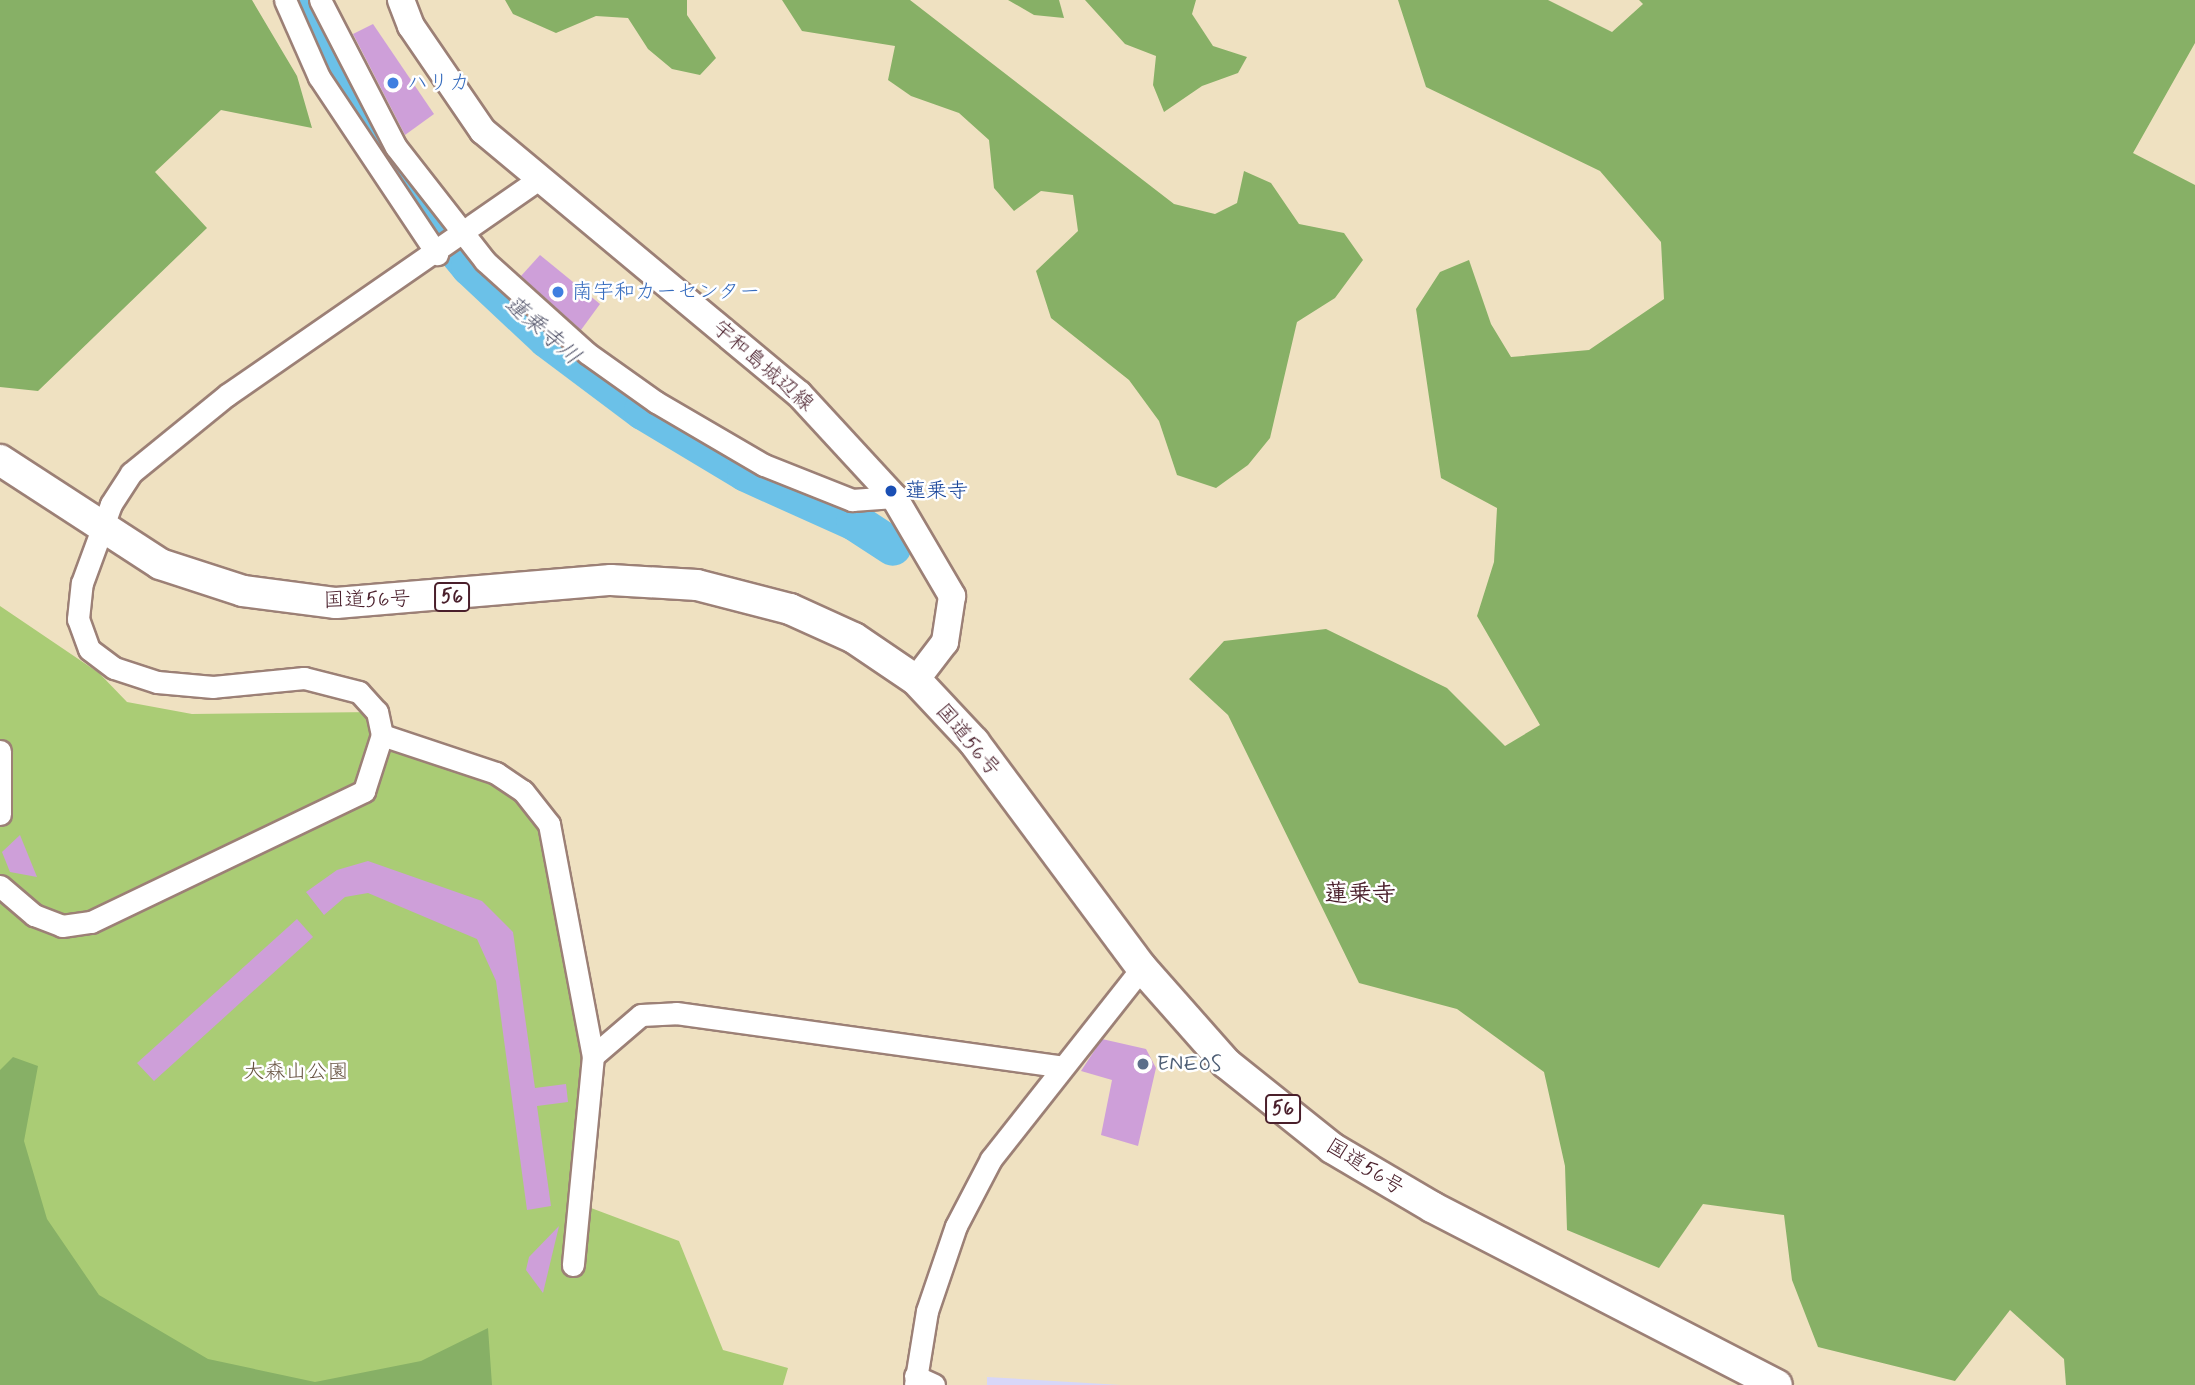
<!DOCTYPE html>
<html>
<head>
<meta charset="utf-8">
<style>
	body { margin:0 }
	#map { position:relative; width:2195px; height:1385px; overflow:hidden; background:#efe1c1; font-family:Mynerve,"Klee One",sans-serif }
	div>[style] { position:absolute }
	.built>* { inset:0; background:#d8d7f8 }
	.green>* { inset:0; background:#aacc75 }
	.forest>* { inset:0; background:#87b066 }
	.river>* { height:38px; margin:-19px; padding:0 19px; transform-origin:19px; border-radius:19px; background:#6bc1e8 }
	.building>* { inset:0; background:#ce9fd9 }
	.roads { filter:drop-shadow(2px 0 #9c8076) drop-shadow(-2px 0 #9c8076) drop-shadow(0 2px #9c8076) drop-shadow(0 -2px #9c8076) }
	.minor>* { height:21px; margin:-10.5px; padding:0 10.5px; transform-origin:10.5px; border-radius:10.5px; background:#fff }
	.major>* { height:26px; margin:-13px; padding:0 13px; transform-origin:13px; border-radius:13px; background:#fff }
	.highway>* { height:30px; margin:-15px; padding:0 15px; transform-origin:15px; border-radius:15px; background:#fff }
	.dots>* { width:19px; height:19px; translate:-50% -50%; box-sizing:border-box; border:4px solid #fff; border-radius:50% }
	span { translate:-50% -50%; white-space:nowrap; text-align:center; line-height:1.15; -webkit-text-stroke:5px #fff; paint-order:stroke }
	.shield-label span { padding:2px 5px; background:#fff; border:2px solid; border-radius:5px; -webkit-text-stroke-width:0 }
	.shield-label { font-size:19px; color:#4a1f2b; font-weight:700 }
	.shop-label { font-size:21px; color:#366cbe }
	.left { translate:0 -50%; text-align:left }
	.street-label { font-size:21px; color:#4a1f2b }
	.transit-label { font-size:21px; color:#164399 }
	.service-label { font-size:21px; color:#4e5e75 }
	.park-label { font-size:21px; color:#675341 }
	.water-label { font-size:23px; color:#56586d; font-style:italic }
	.quarter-label { font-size:24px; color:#4a1f2b; font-weight:700 }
</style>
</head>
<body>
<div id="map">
	<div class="built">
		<div style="clip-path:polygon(987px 1377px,1121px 1385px,987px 1385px)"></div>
	</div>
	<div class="green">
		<div style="clip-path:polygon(0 606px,99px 673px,127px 702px,192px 714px,377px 712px,382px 735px,496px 773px,549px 824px,593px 1056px,583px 1205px,679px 1241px,723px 1350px,788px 1368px,783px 1385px,0 1385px)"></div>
	</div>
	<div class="forest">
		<div style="clip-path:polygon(0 0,252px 0,297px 76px,312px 128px,221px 110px,155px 172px,207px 228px,38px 391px,0 387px)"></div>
		<div style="clip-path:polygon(505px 0,687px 0,687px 15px,716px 58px,700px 75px,672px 69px,648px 49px,628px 18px,596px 16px,556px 33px,513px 14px)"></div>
		<div style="clip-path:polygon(782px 0,910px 0,1174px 204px,1215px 214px,1237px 203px,1244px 171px,1271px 183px,1299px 224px,1344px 233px,1363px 260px,1335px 298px,1297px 322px,1270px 438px,1248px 465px,1216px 488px,1177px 475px,1159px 421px,1129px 380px,1051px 318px,1036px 271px,1078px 231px,1073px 195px,1041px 191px,1014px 211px,994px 188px,989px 140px,959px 113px,911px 96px,888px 80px,895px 46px,802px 31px)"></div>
		<div style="clip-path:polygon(1008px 0,1059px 0,1064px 18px,1034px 15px)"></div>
		<div style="clip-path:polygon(1085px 0,1196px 0,1192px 14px,1213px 46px,1247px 57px,1238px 73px,1202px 86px,1164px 112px,1153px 85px,1156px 56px,1125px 44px)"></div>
		<div style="clip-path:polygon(1398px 0,1548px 0,1612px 32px,1643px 4px,1639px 0,2195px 0,2195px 43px,2133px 153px,2195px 185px,2195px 1385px,2066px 1385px,2064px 1359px,2010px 1310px,1955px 1381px,1818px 1347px,1792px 1280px,1784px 1215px,1703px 1204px,1659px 1268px,1567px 1230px,1565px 1166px,1544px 1072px,1457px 1009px,1359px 983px,1228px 715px,1189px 679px,1224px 641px,1326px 629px,1447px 688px,1505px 746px,1540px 725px,1477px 616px,1494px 562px,1497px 508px,1441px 478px,1416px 309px,1440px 272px,1469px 260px,1491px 324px,1511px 357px,1589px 350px,1664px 299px,1661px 242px,1600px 171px,1426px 87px)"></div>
		<div style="clip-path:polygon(13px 1057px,38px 1066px,24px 1141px,47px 1219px,99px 1295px,208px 1359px,315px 1382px,421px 1361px,488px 1328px,492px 1385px,0 1385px,0 1070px)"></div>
	</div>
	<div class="river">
		<div style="left:300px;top:0;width:123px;rotate:63deg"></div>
		<div style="left:356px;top:110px;width:106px;rotate:56.9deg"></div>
		<div style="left:414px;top:199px;width:88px;rotate:50.5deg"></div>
		<div style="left:470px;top:267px;width:105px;rotate:43.1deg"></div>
		<div style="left:547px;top:339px;width:120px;rotate:36.9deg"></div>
		<div style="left:643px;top:411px;width:120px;rotate:31deg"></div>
		<div style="left:746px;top:473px;width:120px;rotate:24.2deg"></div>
		<div style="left:855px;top:522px;width:45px;rotate:33.3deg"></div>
	</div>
	<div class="building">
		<div style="clip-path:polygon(373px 24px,434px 114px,405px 135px,353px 34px)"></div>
		<div style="clip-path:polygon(540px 255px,600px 304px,581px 330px,521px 276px)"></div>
		<div style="clip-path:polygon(20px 835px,37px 877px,10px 872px,2px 852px)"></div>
		<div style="clip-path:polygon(368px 861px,482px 901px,513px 932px,535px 1088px,566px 1084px,568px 1102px,537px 1106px,551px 1206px,527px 1210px,496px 981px,477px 939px,368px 893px,345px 897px,324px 915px,306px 892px,337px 870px)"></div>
		<div style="clip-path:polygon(297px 919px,313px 937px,154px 1081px,137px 1063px)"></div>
		<div style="clip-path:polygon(1102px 1039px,1146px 1049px,1156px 1068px,1138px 1146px,1101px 1135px,1112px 1080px,1081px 1071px)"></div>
		<div style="clip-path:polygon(559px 1226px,543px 1293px,526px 1270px,529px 1257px)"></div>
	</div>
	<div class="roads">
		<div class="minor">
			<div style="left:285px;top:0;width:84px;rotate:66.2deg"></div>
			<div style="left:319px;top:77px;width:213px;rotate:56.3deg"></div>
			<div style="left:320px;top:0;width:165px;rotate:62.7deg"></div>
			<div style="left:396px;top:147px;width:145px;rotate:52deg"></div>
			<div style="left:485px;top:261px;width:137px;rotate:42deg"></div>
			<div style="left:587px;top:353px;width:85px;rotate:35.4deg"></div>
			<div style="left:656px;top:402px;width:125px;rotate:30.3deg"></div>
			<div style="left:764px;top:465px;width:95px;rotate:21.7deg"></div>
			<div style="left:852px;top:500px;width:42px;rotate:-4.1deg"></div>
			<div style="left:382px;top:735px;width:120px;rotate:18.4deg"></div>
			<div style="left:496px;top:773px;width:32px;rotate:34deg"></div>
			<div style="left:523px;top:791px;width:42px;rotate:51.8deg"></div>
			<div style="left:549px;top:824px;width:236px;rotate:79.3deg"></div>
			<div style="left:593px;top:1056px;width:210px;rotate:95.5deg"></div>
			<div style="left:0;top:751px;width:63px;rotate:90deg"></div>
			<div style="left:0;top:886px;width:45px;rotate:40.5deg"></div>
			<div style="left:34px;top:915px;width:30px;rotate:21deg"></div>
			<div style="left:62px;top:926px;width:29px;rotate:-8deg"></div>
			<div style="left:91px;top:922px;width:303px;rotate:-25.6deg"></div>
			<div style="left:364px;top:791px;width:59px;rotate:-72.2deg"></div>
			<div style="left:382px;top:735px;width:24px;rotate:-102deg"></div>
			<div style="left:377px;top:712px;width:27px;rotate:-132deg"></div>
			<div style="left:359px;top:692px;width:57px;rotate:-165.7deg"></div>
			<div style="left:304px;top:678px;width:91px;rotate:174.4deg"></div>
			<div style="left:213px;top:687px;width:56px;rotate:-174.9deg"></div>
			<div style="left:157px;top:682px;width:45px;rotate:-162deg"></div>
			<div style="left:114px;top:668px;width:31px;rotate:-143deg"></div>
			<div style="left:89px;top:649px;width:32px;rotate:-110deg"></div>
			<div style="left:78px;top:619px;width:36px;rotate:-84deg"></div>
			<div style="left:82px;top:583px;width:84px;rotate:-69.8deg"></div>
			<div style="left:111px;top:504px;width:37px;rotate:-57deg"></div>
			<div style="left:131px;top:473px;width:124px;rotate:-39.1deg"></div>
			<div style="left:227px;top:395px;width:376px;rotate:-34.7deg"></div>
			<div style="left:593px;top:1056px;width:63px;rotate:-40.5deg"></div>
			<div style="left:641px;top:1015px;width:35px;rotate:-3deg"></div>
			<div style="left:676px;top:1013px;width:388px;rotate:7.9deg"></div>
			<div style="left:915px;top:1376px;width:21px;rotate:25deg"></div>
			<div style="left:915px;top:1385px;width:75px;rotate:-80.8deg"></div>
			<div style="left:927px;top:1311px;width:90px;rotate:-71.2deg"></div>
			<div style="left:956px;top:1226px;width:76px;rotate:-62.4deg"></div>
			<div style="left:991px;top:1159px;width:243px;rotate:-51.7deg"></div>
		</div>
		<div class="major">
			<div style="left:401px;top:0;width:28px;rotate:69deg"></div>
			<div style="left:411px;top:26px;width:127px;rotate:55.6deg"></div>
			<div style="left:483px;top:131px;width:411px;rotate:39.8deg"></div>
			<div style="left:799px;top:394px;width:140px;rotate:47.3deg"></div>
			<div style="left:894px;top:497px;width:115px;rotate:59.6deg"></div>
			<div style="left:952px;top:596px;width:47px;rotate:98.7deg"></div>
			<div style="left:945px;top:642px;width:48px;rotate:127.3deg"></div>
		</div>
		<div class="highway">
			<div style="left:0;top:460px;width:191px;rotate:33deg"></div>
			<div style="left:160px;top:564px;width:87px;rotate:18deg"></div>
			<div style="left:243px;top:591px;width:94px;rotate:7.4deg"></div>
			<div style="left:336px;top:603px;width:276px;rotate:-4.8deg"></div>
			<div style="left:611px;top:580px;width:86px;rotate:3.3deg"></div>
			<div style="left:697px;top:585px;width:96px;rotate:14.5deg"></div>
			<div style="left:790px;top:609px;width:70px;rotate:24.4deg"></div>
			<div style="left:854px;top:638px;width:75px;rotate:34.1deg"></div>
			<div style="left:916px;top:680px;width:85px;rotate:46.9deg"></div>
			<div style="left:974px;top:742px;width:282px;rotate:53.4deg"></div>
			<div style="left:1142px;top:968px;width:127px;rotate:48.5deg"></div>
			<div style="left:1226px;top:1063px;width:136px;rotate:38.7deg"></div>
			<div style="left:1332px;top:1148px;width:116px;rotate:30.5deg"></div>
			<div style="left:1432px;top:1207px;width:388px;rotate:27.3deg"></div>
		</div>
	</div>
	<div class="dots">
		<div style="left:393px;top:83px;background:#3f7fe0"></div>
		<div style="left:558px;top:292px;background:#3f7fe0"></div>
		<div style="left:891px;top:491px;background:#1a4fb4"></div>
		<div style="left:1143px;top:1064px;background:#5c6f8a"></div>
	</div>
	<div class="shield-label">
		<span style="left:452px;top:597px">56</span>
		<span style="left:1283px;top:1109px">56</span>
	</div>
	<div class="shop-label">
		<span class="left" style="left:407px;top:83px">ハリカ</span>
		<span class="left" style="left:572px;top:292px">南宇和カーセンター</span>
	</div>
	<div class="street-label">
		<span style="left:763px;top:366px;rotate:41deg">宇和島城辺線</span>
		<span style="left:367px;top:600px;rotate:-1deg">国道56号</span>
		<span style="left:968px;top:740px;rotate:50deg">国道56号</span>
		<span style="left:1365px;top:1167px;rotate:32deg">国道56号</span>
	</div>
	<div class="transit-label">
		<span class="left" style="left:905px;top:491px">蓮乗寺</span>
	</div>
	<div class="service-label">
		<span class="left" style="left:1157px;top:1064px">ENEOS</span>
	</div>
	<div class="park-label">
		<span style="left:296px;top:1072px">大森山公園</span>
	</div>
	<div class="water-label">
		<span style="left:542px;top:331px;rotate:41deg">蓮乗寺川</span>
	</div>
	<div class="quarter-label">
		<span style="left:1360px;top:895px">蓮乗寺</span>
	</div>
</div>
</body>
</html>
